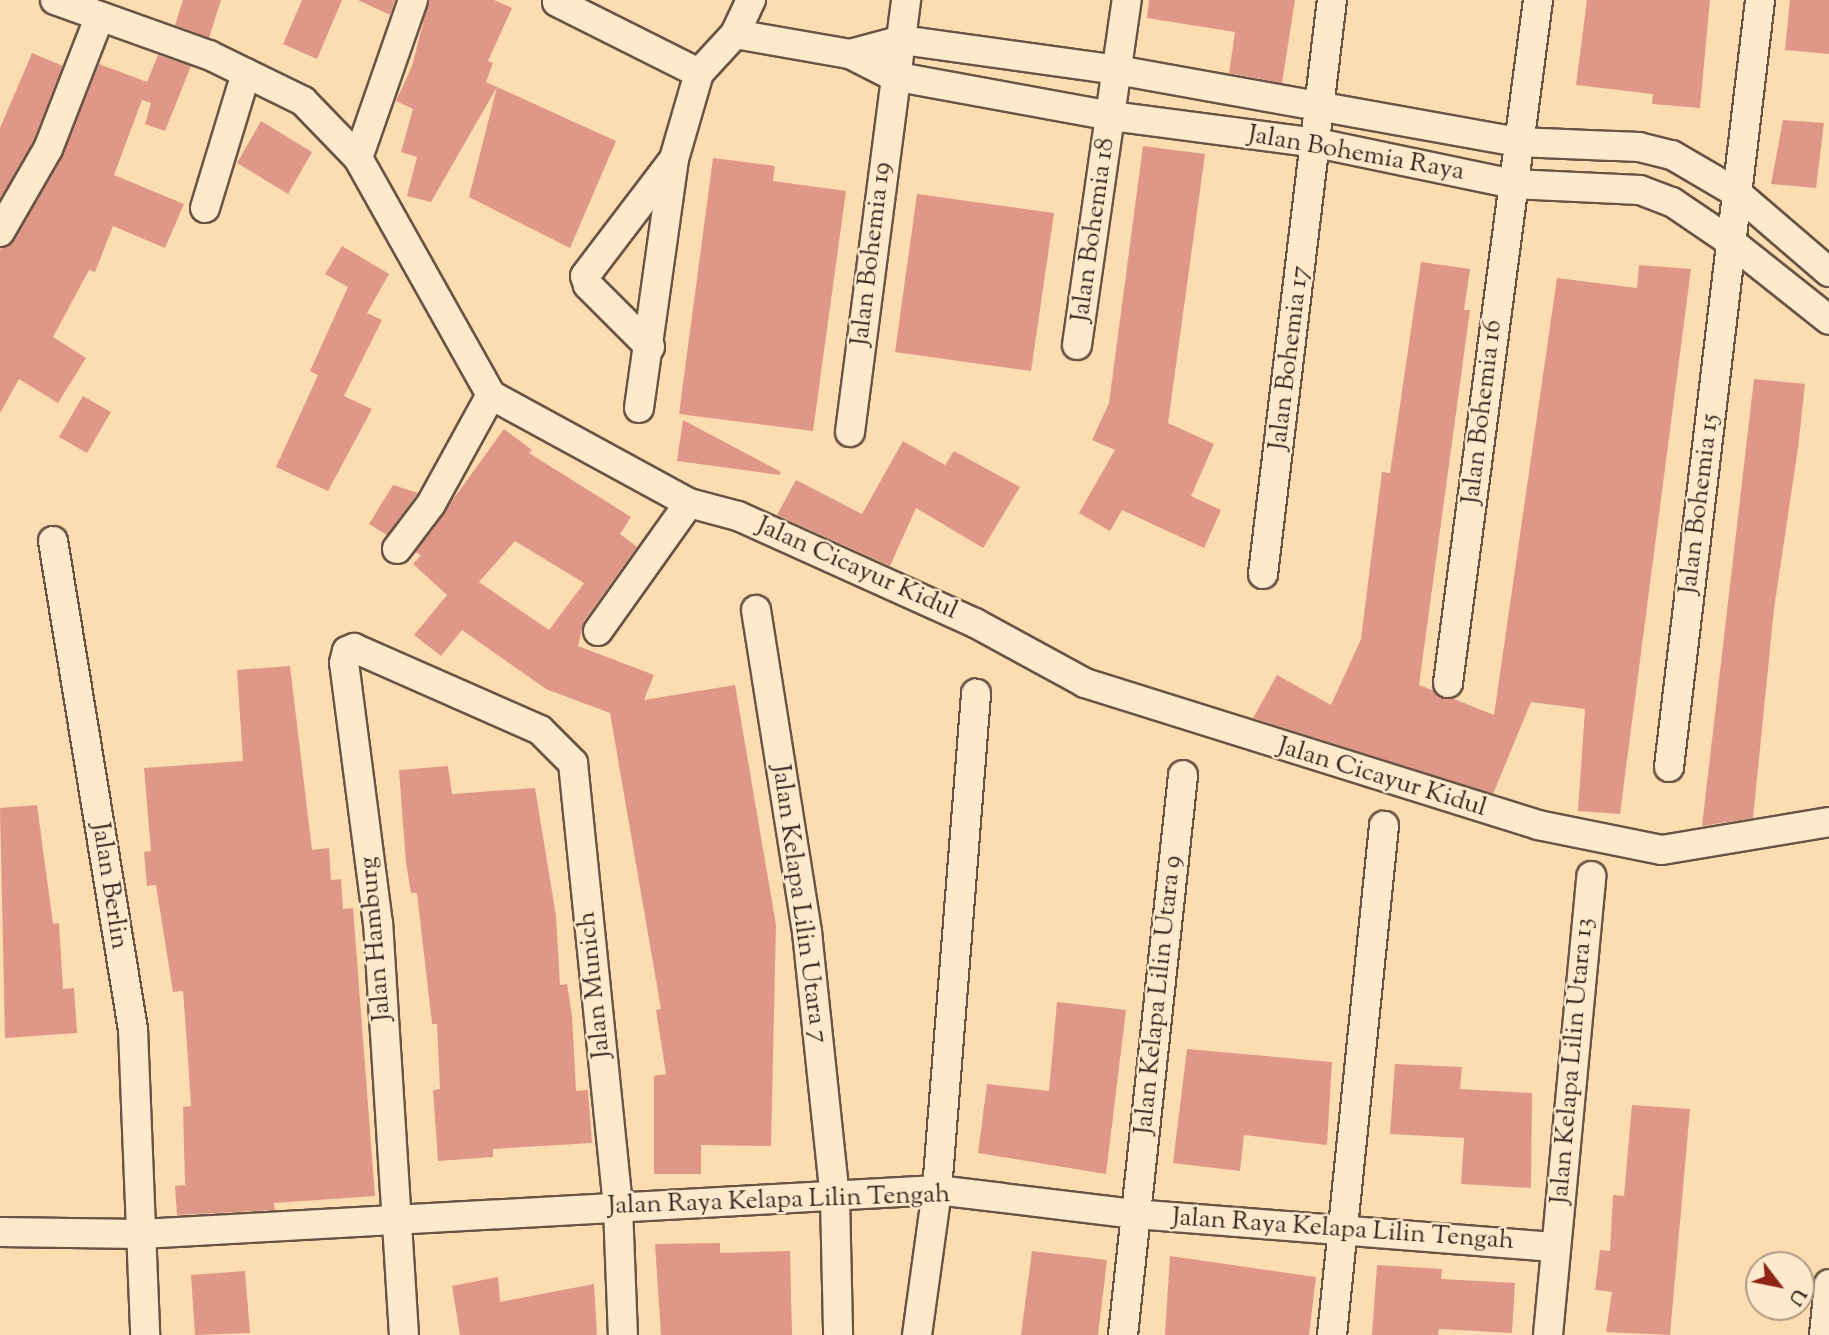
<!DOCTYPE html>
<html>
<head>
<meta charset="utf-8">
<style>
	body { margin:0 }
	#map { position:relative; width:1829px; height:1335px; overflow:hidden; background:#fcddb1; font-family:"Sorts Mill Goudy",serif }
	div>[style] { position:absolute }
	.building>* { inset:0; background:#df9888 }
	.roads { filter:drop-shadow(2px 0 #6a5444) drop-shadow(-2px 0 #6a5444) drop-shadow(0 2px #6a5444) drop-shadow(0 -2px #6a5444) }
	.street>* { height:28px; margin:-14px; padding:0 14px; transform-origin:14px; border-radius:14px; background:#fde9cc }
	span { translate:-50% -50%; white-space:nowrap; text-align:center; line-height:1.15; -webkit-text-stroke:5px #fde9cc; paint-order:stroke }
	.street-label { font-size:26px; color:#3a2720 }
	.north { position:absolute; left:1745px; top:1251px; width:70px; height:70px; box-sizing:border-box; background:#fde9cc; border:2px solid #af9b87; border-radius:50%; rotate:122deg; font-size:19px; font-weight:700; line-height:28px; text-align:center; color:#3a2720 }
	.north::after { content:''; display:block; margin:auto; width:24px; height:32px; background:#8f2418; clip-path:polygon(50% 0,100% 100%,50% 72%,0 100%) }
</style>
</head>
<body>
<div id="map">
	<div class="building">
		<div style="clip-path:polygon(183px 0,221px 0,209px 38px,175px 25px)"></div>
		<div style="clip-path:polygon(302px 0,342px 0,317px 59px,283px 44px)"></div>
		<div style="clip-path:polygon(358px 0,395px 0,390px 15px)"></div>
		<div style="clip-path:polygon(429px 0,494px 0,512px 8px,488px 61px,493px 63px,486px 82px,497px 87px,431px 202px,407px 196px,417px 157px,401px 152px,413px 109px,396px 101px,412px 66px)"></div>
		<div style="clip-path:polygon(1149px 0,1295px 0,1282px 83px,1229px 73px,1235px 32px,1147px 18px)"></div>
		<div style="clip-path:polygon(1587px 0,1710px 0,1700px 108px,1652px 104px,1653px 94px,1576px 85px)"></div>
		<div style="clip-path:polygon(1790px 0,1829px 0,1829px 54px,1785px 50px)"></div>
		<div style="clip-path:polygon(32px 53px,63px 66px,33px 142px,0 199px,0 128px)"></div>
		<div style="clip-path:polygon(158px 55px,191px 66px,165px 131px,145px 124px,151px 103px,142px 100px,114px 175px,184px 204px,165px 248px,113px 226px,95px 272px,89px 270px,53px 337px,86px 358px,58px 403px,19px 379px,0 413px,0 249px,14px 240px,62px 157px,99px 64px,147px 82px)"></div>
		<div style="clip-path:polygon(497px 87px,616px 141px,570px 248px,469px 197px)"></div>
		<div style="clip-path:polygon(1783px 120px,1824px 123px,1816px 188px,1771px 184px)"></div>
		<div style="clip-path:polygon(261px 121px,312px 152px,288px 194px,237px 163px)"></div>
		<div style="clip-path:polygon(1143px 146px,1205px 154px,1168px 423px,1214px 444px,1191px 496px,1221px 510px,1204px 548px,1122px 510px,1110px 531px,1079px 513px,1115px 450px,1092px 440px,1109px 403px)"></div>
		<div style="clip-path:polygon(713px 158px,775px 166px,773px 181px,846px 191px,813px 431px,679px 414px)"></div>
		<div style="clip-path:polygon(917px 194px,1054px 213px,1031px 371px,895px 352px)"></div>
		<div style="clip-path:polygon(342px 246px,389px 274px,367px 313px,382px 320px,344px 396px,372px 409px,328px 491px,276px 467px,318px 375px,310px 371px,348px 287px,325px 274px)"></div>
		<div style="clip-path:polygon(1421px 262px,1470px 269px,1464px 310px,1470px 310px,1419px 685px,1494px 715px,1557px 278px,1637px 288px,1639px 265px,1691px 269px,1620px 814px,1578px 811px,1585px 709px,1531px 702px,1493px 794px,1253px 718px,1277px 675px,1331px 705px,1361px 639px,1382px 472px,1390px 473px)"></div>
		<div style="clip-path:polygon(1754px 379px,1805px 384px,1798px 448px,1774px 609px,1753px 818px,1702px 826px)"></div>
		<div style="clip-path:polygon(83px 396px,111px 412px,87px 453px,59px 437px)"></div>
		<div style="clip-path:polygon(683px 420px,781px 472px,780px 475px,677px 461px)"></div>
		<div style="clip-path:polygon(evenodd,504px 429px,532px 450px,529px 453px,631px 517px,620px 534px,637px 547px,584px 621px,578px 646px,654px 675px,644px 700px,735px 685px,776px 925px,771px 1146px,701px 1145px,701px 1174px,654px 1174px,654px 1076px,666px 1074px,656px 1010px,661px 1009px,610px 713px,546px 689px,462px 630px,441px 656px,414px 635px,447px 595px,413px 564px,421px 555px,415px 552px,504px 429px,515px 541px,584px 583px,549px 630px,479px 582px,515px 541px)"></div>
		<div style="clip-path:polygon(903px 441px,945px 465px,954px 451px,1020px 487px,983px 548px,916px 508px,890px 566px,777px 515px,796px 480px,862px 514px)"></div>
		<div style="clip-path:polygon(393px 485px,418px 493px,387px 535px,369px 524px)"></div>
		<div style="clip-path:polygon(290px 666px,312px 850px,329px 848px,331px 880px,341px 879px,343px 909px,353px 908px,375px 1196px,274px 1203px,275px 1210px,177px 1215px,175px 1186px,185px 1185px,183px 1107px,191px 1106px,187px 1044px,183px 991px,173px 992px,156px 885px,147px 886px,144px 852px,151px 851px,144px 768px,243px 761px,237px 670px)"></div>
		<div style="clip-path:polygon(448px 766px,452px 794px,535px 788px,556px 916px,560px 985px,567px 984px,572px 1015px,576px 1091px,588px 1090px,592px 1143px,493px 1149px,493px 1157px,438px 1161px,433px 1090px,440px 1089px,437px 1024px,432px 1024px,417px 893px,411px 893px,406px 863px,399px 770px)"></div>
		<div style="clip-path:polygon(37px 805px,53px 924px,59px 923px,63px 989px,74px 988px,77px 1033px,5px 1038px,0 808px)"></div>
		<div style="clip-path:polygon(1057px 1002px,1126px 1010px,1106px 1174px,978px 1153px,987px 1084px,1049px 1091px)"></div>
		<div style="clip-path:polygon(1187px 1049px,1332px 1062px,1327px 1145px,1244px 1135px,1240px 1171px,1173px 1163px)"></div>
		<div style="clip-path:polygon(1395px 1064px,1462px 1067px,1460px 1089px,1532px 1093px,1531px 1188px,1461px 1184px,1464px 1138px,1390px 1134px)"></div>
		<div style="clip-path:polygon(1632px 1105px,1690px 1109px,1670px 1335px,1606px 1332px,1612px 1292px,1595px 1290px,1600px 1250px,1610px 1251px,1613px 1195px,1624px 1196px)"></div>
		<div style="clip-path:polygon(720px 1243px,720px 1253px,790px 1251px,792px 1335px,661px 1335px,655px 1244px)"></div>
		<div style="clip-path:polygon(1032px 1251px,1107px 1260px,1098px 1335px,1021px 1335px)"></div>
		<div style="clip-path:polygon(1170px 1256px,1316px 1277px,1309px 1335px,1165px 1335px)"></div>
		<div style="clip-path:polygon(1377px 1265px,1442px 1269px,1441px 1279px,1515px 1283px,1512px 1333px,1439px 1329px,1438px 1335px,1372px 1335px)"></div>
		<div style="clip-path:polygon(245px 1271px,250px 1333px,195px 1335px,191px 1275px)"></div>
		<div style="clip-path:polygon(498px 1277px,500px 1302px,594px 1284px,597px 1335px,460px 1335px,452px 1286px)"></div>
	</div>
	<div class="roads">
		<div class="street">
			<div style="left:55px;top:0;width:164px;rotate:19.7deg"></div>
			<div style="left:209px;top:55px;width:105px;rotate:26.1deg"></div>
			<div style="left:303px;top:101px;width:79px;rotate:46deg"></div>
			<div style="left:358px;top:158px;width:272px;rotate:60.7deg"></div>
			<div style="left:491px;top:395px;width:226px;rotate:28.6deg"></div>
			<div style="left:689px;top:503px;width:51px;rotate:14.9deg"></div>
			<div style="left:738px;top:516px;width:260px;rotate:24.3deg"></div>
			<div style="left:975px;top:623px;width:125px;rotate:28.6deg"></div>
			<div style="left:1085px;top:683px;width:475px;rotate:17.4deg"></div>
			<div style="left:1538px;top:825px;width:126px;rotate:11.4deg"></div>
			<div style="left:1662px;top:850px;width:169px;rotate:-9.5deg"></div>
			<div style="left:557px;top:2px;width:159px;rotate:26.6deg"></div>
			<div style="left:735px;top:34px;width:117px;rotate:9.9deg"></div>
			<div style="left:850px;top:54px;width:48px;rotate:27.1deg"></div>
			<div style="left:893px;top:76px;width:222px;rotate:10.4deg"></div>
			<div style="left:1111px;top:116px;width:208px;rotate:7.5deg"></div>
			<div style="left:1317px;top:143px;width:200px;rotate:11.8deg"></div>
			<div style="left:1513px;top:184px;width:127px;rotate:2.7deg"></div>
			<div style="left:1640px;top:190px;width:34px;rotate:21deg"></div>
			<div style="left:1672px;top:202px;width:71px;rotate:34.1deg"></div>
			<div style="left:1731px;top:242px;width:125px;rotate:38.5deg"></div>
			<div style="left:850px;top:54px;width:54px;rotate:-15.1deg"></div>
			<div style="left:902px;top:40px;width:217px;rotate:7.9deg"></div>
			<div style="left:1117px;top:70px;width:407px;rotate:10.2deg"></div>
			<div style="left:1518px;top:142px;width:121px;rotate:2.4deg"></div>
			<div style="left:1639px;top:147px;width:34px;rotate:14deg"></div>
			<div style="left:1672px;top:155px;width:75px;rotate:30.3deg"></div>
			<div style="left:1737px;top:193px;width:121px;rotate:40.7deg"></div>
			<div style="left:358px;top:158px;width:167px;rotate:-70.8deg"></div>
			<div style="left:205px;top:208px;width:141px;rotate:-73.1deg"></div>
			<div style="left:0;top:232px;width:96px;rotate:-60deg"></div>
			<div style="left:48px;top:149px;width:141px;rotate:-68.7deg"></div>
			<div style="left:1077px;top:345px;width:349px;rotate:-81.8deg"></div>
			<div style="left:650px;top:347px;width:88px;rotate:-135deg"></div>
			<div style="left:588px;top:285px;width:9px;rotate:-108deg"></div>
			<div style="left:585px;top:276px;width:147px;rotate:-52.7deg"></div>
			<div style="left:639px;top:408px;width:251px;rotate:-82deg"></div>
			<div style="left:674px;top:159px;width:90px;rotate:-73.8deg"></div>
			<div style="left:699px;top:73px;width:53px;rotate:-47.3deg"></div>
			<div style="left:735px;top:34px;width:38px;rotate:-65deg"></div>
			<div style="left:850px;top:432px;width:436px;rotate:-82.6deg"></div>
			<div style="left:53px;top:541px;width:496px;rotate:80.7deg"></div>
			<div style="left:133px;top:1030px;width:305px;rotate:87.7deg"></div>
			<div style="left:397px;top:549px;width:56px;rotate:-52.9deg"></div>
			<div style="left:431px;top:504px;width:124px;rotate:-61.2deg"></div>
			<div style="left:1263px;top:574px;width:578px;rotate:-83.15deg"></div>
			<div style="left:756px;top:610px;width:326px;rotate:81deg"></div>
			<div style="left:807px;top:932px;width:267px;rotate:84deg"></div>
			<div style="left:835px;top:1198px;width:137px;rotate:88.7deg"></div>
			<div style="left:598px;top:631px;width:157px;rotate:-54.6deg"></div>
			<div style="left:1448px;top:683px;width:689px;rotate:-82.49deg"></div>
			<div style="left:1669px;top:767px;width:772px;rotate:-83.23deg"></div>
			<div style="left:0;top:1232px;width:141px;rotate:0.8deg"></div>
			<div style="left:141px;top:1234px;width:797px;rotate:-3.16deg"></div>
			<div style="left:937px;top:1190px;width:198px;rotate:6.9deg"></div>
			<div style="left:1134px;top:1214px;width:423px;rotate:4.5deg"></div>
			<div style="left:404px;top:1335px;width:412px;rotate:-93.6deg"></div>
			<div style="left:378px;top:924px;width:263px;rotate:-97.4deg"></div>
			<div style="left:344px;top:663px;width:12px;rotate:-76deg"></div>
			<div style="left:347px;top:651px;width:8px;rotate:-23deg"></div>
			<div style="left:354px;top:648px;width:203px;rotate:23.8deg"></div>
			<div style="left:540px;top:730px;width:47px;rotate:45deg"></div>
			<div style="left:573px;top:763px;width:446px;rotate:84.2deg"></div>
			<div style="left:618px;top:1207px;width:128px;rotate:87.8deg"></div>
			<div style="left:917px;top:1335px;width:146px;rotate:-82.1deg"></div>
			<div style="left:937px;top:1190px;width:498px;rotate:-85.5deg"></div>
			<div style="left:1123px;top:1335px;width:563px;rotate:-83.88deg"></div>
			<div style="left:1332px;top:1335px;width:512px;rotate:-84.17deg"></div>
			<div style="left:1548px;top:1335px;width:461px;rotate:-84.6deg"></div>
			<div style="left:1824px;top:1335px;width:51px;rotate:-84.4deg"></div>
		</div>
	</div>
	<div class="street-label">
		<span style="left:1356px;top:154px;rotate:10deg">Jalan Bohemia Raya</span>
		<span style="left:1094px;top:230px;rotate:-82deg">Jalan Bohemia 18</span>
		<span style="left:872px;top:254px;rotate:-83deg">Jalan Bohemia 19</span>
		<span style="left:1290px;top:358px;rotate:-83deg">Jalan Bohemia 17</span>
		<span style="left:1483px;top:412px;rotate:-83deg">Jalan Bohemia 16</span>
		<span style="left:1700px;top:504px;rotate:-83deg">Jalan Bohemia 15</span>
		<span style="left:857px;top:569px;rotate:24deg">Jalan Cicayur Kidul</span>
		<span style="left:1382px;top:778px;rotate:17deg">Jalan Cicayur Kidul</span>
		<span style="left:109px;top:886px;rotate:81deg">Jalan Berlin</span>
		<span style="left:799px;top:904px;rotate:82deg">Jalan Kelapa Lilin Utara 7</span>
		<span style="left:376px;top:939px;rotate:-95deg">Jalan Hamburg</span>
		<span style="left:595px;top:985px;rotate:-96deg">Jalan Munich</span>
		<span style="left:1159px;top:995px;rotate:-84deg">Jalan Kelapa Lilin Utara 9</span>
		<span style="left:1573px;top:1061px;rotate:-85deg">Jalan Kelapa Lilin Utara 13</span>
		<span style="left:779px;top:1201px;rotate:-2deg">Jalan Raya Kelapa Lilin Tengah</span>
		<span style="left:1343px;top:1230px;rotate:4deg">Jalan Raya Kelapa Lilin Tengah</span>
	</div>
	<div class="north">U</div>
</div>
</body>
</html>
